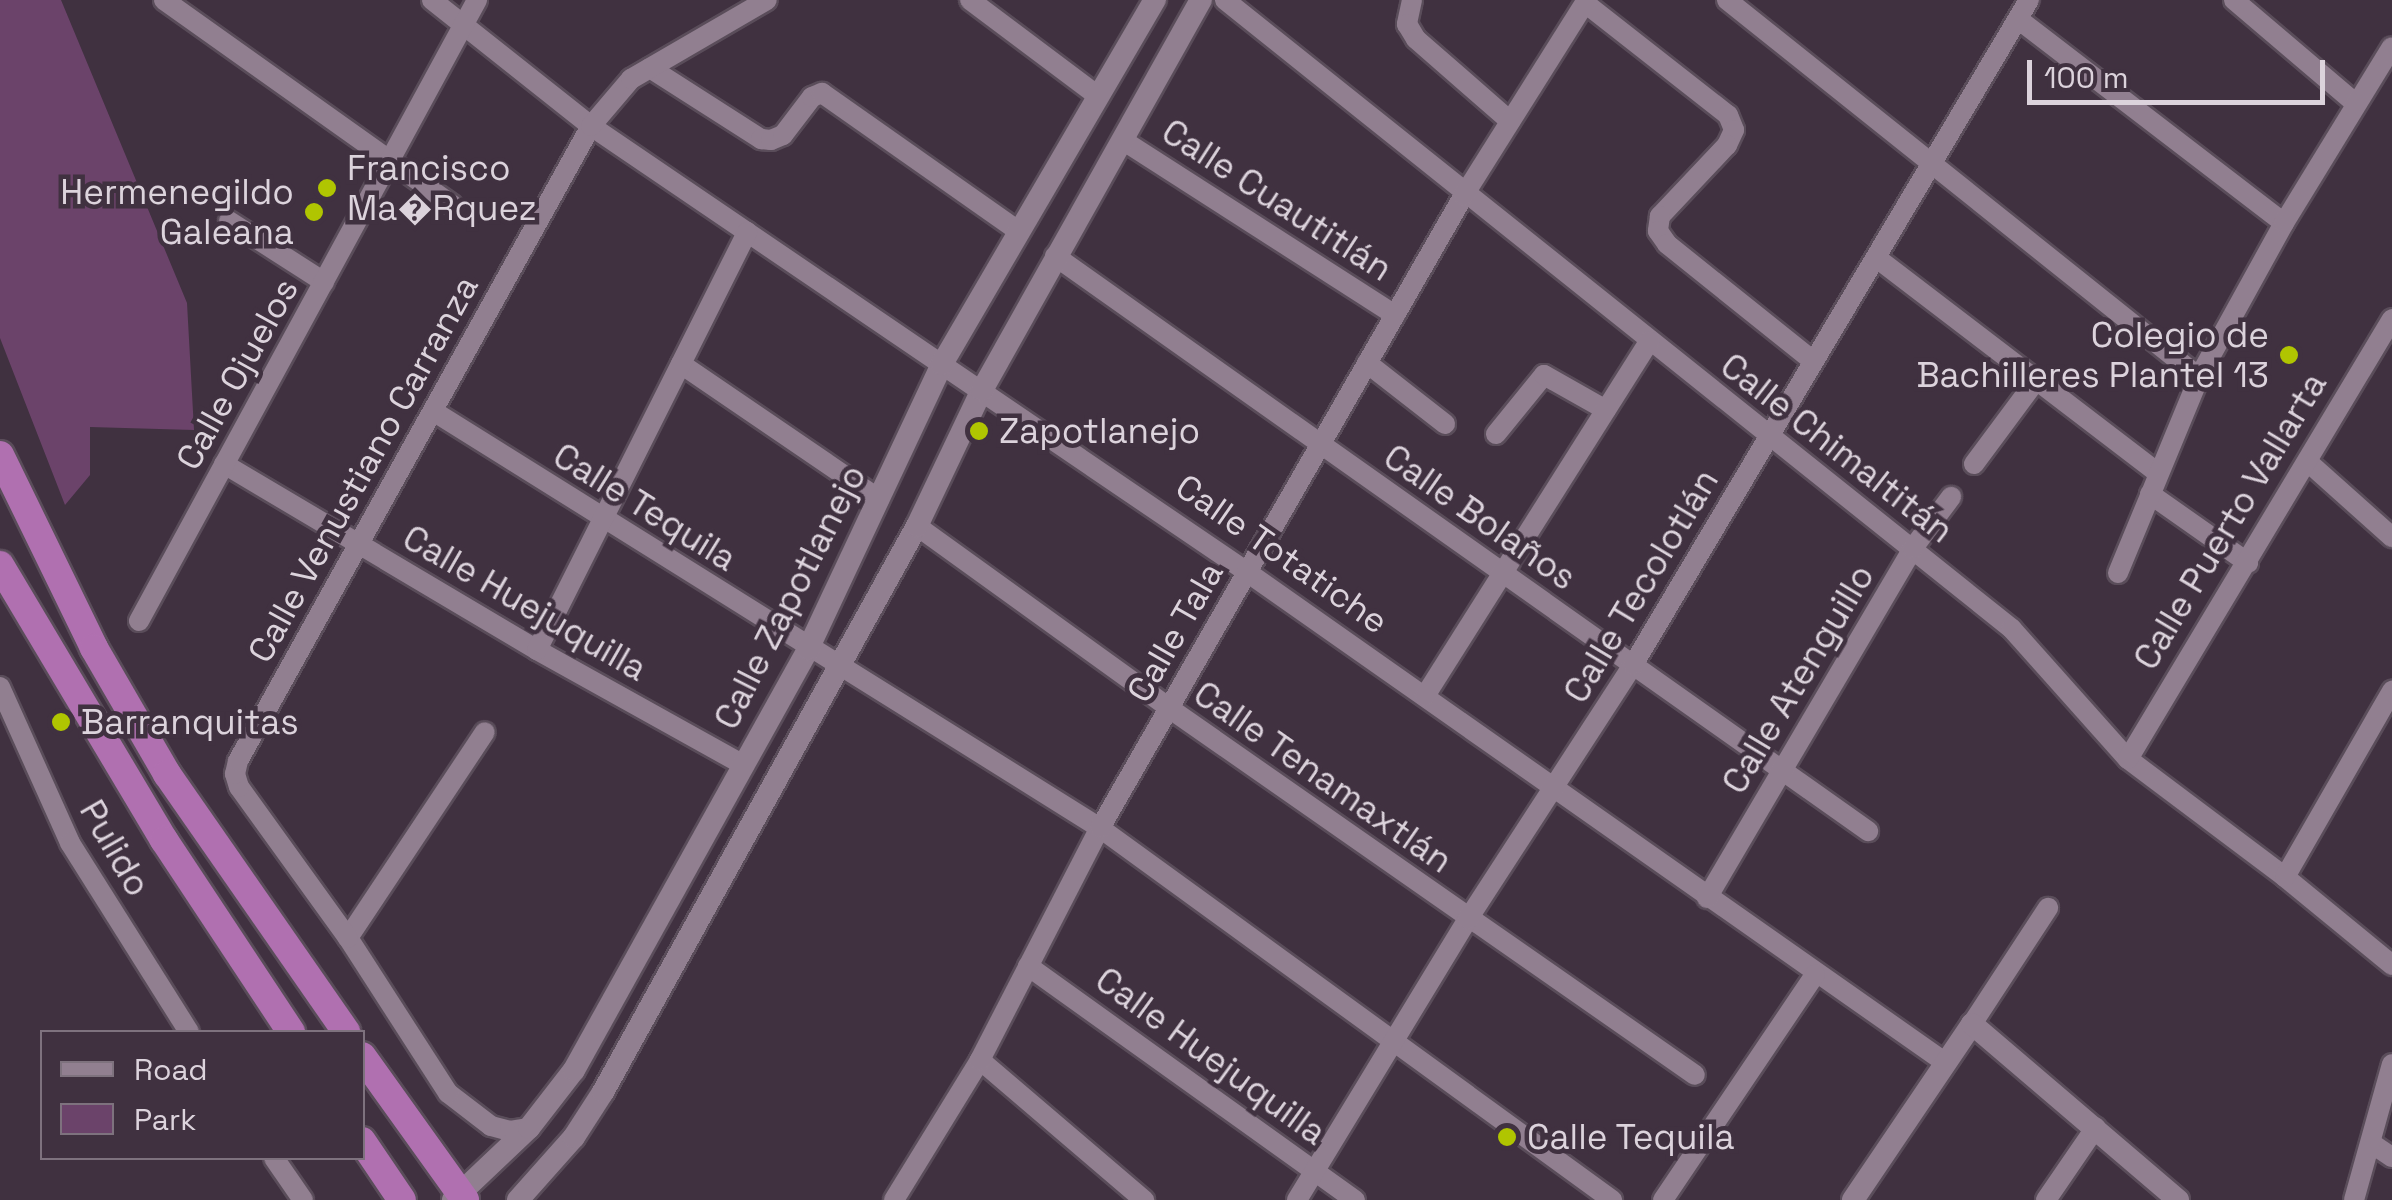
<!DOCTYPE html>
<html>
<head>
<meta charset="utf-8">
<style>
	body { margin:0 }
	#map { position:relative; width:2392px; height:1200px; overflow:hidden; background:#403140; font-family:"Space Grotesk",sans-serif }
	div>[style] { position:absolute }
	.green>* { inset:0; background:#6b436a }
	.roads { filter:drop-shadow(2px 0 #5a4d5a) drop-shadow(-2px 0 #5a4d5a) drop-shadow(0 2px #5a4d5a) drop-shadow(0 -2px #5a4d5a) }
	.minor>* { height:20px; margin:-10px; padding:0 10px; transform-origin:10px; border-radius:10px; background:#917f90 }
	.tertiary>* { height:22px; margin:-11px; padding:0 11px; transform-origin:11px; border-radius:11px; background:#917f90 }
	.trunk>* { height:28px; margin:-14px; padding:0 14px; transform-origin:14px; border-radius:14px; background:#b070b0 }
	.dots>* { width:28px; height:28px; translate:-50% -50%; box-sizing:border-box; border:5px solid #403140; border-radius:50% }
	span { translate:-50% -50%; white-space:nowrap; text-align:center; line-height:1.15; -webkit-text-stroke:9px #403140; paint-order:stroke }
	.poi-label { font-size:35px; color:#dcd3dc }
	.left { translate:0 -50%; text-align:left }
	.right { translate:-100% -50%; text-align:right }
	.street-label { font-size:35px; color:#dcd3dc }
	.legend { position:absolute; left:40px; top:1030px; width:325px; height:130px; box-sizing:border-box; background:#403140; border:2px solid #7e727e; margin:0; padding:12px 18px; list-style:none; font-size:30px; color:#dcd3dc }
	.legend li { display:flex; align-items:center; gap:20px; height:50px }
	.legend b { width:50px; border:2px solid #7e727e }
	.scale { position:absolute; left:2027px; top:60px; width:298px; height:45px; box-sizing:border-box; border:5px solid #dcd3dc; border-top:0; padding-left:12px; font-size:30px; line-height:35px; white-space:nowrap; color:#dcd3dc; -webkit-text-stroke:8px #403140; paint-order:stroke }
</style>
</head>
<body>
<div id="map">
	<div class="green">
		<div style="clip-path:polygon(0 0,61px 0,187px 303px,194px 430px,90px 427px,90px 475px,65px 505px,0 338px)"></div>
	</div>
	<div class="roads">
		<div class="minor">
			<div style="left:164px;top:0;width:354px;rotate:35.4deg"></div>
			<div style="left:432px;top:0;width:203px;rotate:38.4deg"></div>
			<div style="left:591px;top:126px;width:793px;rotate:34.21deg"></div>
			<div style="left:1247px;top:572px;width:854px;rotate:35.09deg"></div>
			<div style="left:970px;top:0;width:160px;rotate:36.9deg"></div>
			<div style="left:1225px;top:0;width:1007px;rotate:38.63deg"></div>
			<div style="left:2012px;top:629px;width:174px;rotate:48.3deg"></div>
			<div style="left:2128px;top:759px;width:196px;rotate:36.9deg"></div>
			<div style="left:2285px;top:877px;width:139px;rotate:39.4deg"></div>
			<div style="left:1412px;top:0;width:25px;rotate:102deg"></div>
			<div style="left:1407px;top:24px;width:17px;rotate:59deg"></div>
			<div style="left:1416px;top:39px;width:125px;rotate:41.1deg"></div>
			<div style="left:1727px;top:0;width:604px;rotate:38.62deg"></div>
			<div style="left:2234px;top:0;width:160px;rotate:40.4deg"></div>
			<div style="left:1585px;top:3px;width:182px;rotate:38.1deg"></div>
			<div style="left:1728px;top:115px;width:16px;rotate:68deg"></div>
			<div style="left:1734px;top:130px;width:17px;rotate:115deg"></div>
			<div style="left:1727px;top:145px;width:98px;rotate:133.3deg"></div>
			<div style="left:1660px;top:216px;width:15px;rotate:98deg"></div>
			<div style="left:1658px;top:231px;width:16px;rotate:55deg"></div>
			<div style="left:1667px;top:244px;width:187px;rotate:38.7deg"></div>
			<div style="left:2018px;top:19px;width:335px;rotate:37.5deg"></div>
			<div style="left:650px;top:68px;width:132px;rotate:32.6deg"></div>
			<div style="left:761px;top:139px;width:10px;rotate:6deg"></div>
			<div style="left:771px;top:140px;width:13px;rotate:-23deg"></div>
			<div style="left:783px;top:135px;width:48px;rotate:-52.7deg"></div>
			<div style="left:812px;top:97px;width:11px;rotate:-22deg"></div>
			<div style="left:822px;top:93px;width:238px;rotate:35.1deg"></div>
			<div style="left:1124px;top:141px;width:322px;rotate:32.7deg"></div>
			<div style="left:229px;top:221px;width:113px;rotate:32.7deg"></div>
			<div style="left:1055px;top:256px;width:996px;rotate:35.27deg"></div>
			<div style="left:1878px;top:259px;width:352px;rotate:37.4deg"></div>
			<div style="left:1367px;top:363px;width:99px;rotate:38deg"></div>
			<div style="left:681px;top:364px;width:240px;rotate:34.3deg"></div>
			<div style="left:433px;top:411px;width:787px;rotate:32.01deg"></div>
			<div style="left:1100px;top:828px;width:633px;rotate:36deg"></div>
			<div style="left:1496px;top:434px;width:76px;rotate:-50.9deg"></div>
			<div style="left:1544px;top:375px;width:71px;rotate:29.4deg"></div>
			<div style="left:2308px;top:462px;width:113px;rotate:41.8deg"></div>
			<div style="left:224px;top:464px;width:364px;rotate:30.7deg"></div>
			<div style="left:537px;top:650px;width:237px;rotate:29.1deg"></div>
			<div style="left:1974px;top:464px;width:102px;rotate:-53.4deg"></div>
			<div style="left:2150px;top:494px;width:120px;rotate:35.1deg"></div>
			<div style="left:917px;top:526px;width:311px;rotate:35.8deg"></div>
			<div style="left:1169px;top:708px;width:641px;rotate:34.9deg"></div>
			<div style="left:2118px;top:573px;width:212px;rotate:-67.5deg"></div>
			<div style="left:2199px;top:377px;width:176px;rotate:-61.1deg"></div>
			<div style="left:2284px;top:223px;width:206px;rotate:-58.5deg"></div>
			<div style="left:139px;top:621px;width:707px;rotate:-61.44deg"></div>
			<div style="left:537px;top:650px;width:468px;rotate:-63.3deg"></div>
			<div style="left:0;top:687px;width:171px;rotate:65.8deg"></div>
			<div style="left:70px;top:843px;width:223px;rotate:57.8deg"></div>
			<div style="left:1425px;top:696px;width:420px;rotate:-57.7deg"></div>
			<div style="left:2128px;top:759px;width:513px;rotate:-59.04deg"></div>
			<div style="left:2285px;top:877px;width:215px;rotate:-60.1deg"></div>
			<div style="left:1707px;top:898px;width:406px;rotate:-59.5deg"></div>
			<div style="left:1913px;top:548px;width:64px;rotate:-53.3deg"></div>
			<div style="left:348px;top:938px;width:247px;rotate:-56.4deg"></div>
			<div style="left:1028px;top:966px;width:402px;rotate:35.6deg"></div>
			<div style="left:1972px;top:1024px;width:139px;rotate:-56.8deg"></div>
			<div style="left:980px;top:1060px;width:216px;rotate:40.5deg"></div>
			<div style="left:529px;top:1128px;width:19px;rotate:171deg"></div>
			<div style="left:510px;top:1131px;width:20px;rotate:-165deg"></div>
			<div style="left:491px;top:1126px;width:54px;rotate:-142.5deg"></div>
			<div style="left:448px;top:1093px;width:184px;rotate:-122.8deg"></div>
			<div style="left:348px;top:938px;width:186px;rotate:-125.8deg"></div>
			<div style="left:239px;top:787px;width:14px;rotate:-107deg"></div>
			<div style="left:235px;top:774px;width:13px;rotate:-77deg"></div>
			<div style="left:238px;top:761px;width:727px;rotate:-60.93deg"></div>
			<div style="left:591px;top:126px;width:62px;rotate:-49.6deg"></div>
			<div style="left:631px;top:79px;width:157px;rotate:-30.2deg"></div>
			<div style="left:2371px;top:1143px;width:25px;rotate:34deg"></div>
			<div style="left:274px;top:1158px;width:51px;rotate:55.4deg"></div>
			<div style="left:894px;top:1200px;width:164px;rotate:-58.4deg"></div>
			<div style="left:980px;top:1060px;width:261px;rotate:-62.7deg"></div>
			<div style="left:1100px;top:828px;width:730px;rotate:-60.1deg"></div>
			<div style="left:1464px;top:195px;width:231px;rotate:-57.8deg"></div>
			<div style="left:1297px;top:1200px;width:329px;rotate:-58.7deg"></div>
			<div style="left:1468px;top:919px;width:303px;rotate:-57deg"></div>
			<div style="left:1633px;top:665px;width:774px;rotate:-59.23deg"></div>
			<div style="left:1663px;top:1200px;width:272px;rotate:-56deg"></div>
			<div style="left:2046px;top:1200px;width:88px;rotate:-55.6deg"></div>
			<div style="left:2354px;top:1200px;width:141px;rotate:-74.4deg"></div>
		</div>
		<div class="tertiary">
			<div style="left:453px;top:1200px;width:105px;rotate:-43.5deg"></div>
			<div style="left:529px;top:1128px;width:73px;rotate:-52.2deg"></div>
			<div style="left:574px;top:1070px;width:482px;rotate:-60.9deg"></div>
			<div style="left:808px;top:649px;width:315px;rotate:-64.8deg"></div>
			<div style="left:942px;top:364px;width:422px;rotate:-59.7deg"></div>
			<div style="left:518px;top:1200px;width:84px;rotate:-48.4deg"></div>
			<div style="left:574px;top:1137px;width:54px;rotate:-57.2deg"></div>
			<div style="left:603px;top:1092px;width:647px;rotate:-60.98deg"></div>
			<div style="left:917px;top:526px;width:151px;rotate:-64.5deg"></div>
			<div style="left:982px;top:390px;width:447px;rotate:-60.7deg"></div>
			<div style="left:1853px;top:1200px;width:212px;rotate:-55.9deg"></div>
			<div style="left:1972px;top:1024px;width:271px;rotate:40.5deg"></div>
		</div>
		<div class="trunk">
			<div style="left:0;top:455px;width:215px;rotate:64deg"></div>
			<div style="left:94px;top:648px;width:146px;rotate:59.9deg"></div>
			<div style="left:167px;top:774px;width:314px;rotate:55.2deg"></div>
			<div style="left:0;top:565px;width:320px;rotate:59.2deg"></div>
			<div style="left:164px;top:840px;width:230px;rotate:56.5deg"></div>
			<div style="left:362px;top:1056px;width:177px;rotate:54.4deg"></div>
			<div style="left:362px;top:1141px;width:71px;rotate:55.9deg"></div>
		</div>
	</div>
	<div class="dots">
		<div style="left:327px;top:188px;background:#b0c501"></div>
		<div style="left:314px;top:212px;background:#b0c501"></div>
		<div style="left:2289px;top:355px;background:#b0c501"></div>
		<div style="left:979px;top:431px;background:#b0c501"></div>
		<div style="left:61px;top:722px;background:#b0c501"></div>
		<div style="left:1507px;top:1137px;background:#b0c501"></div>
	</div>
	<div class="poi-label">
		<span class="left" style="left:347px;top:188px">Francisco<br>Ma�Rquez</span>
		<span class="right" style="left:294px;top:212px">Hermenegildo<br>Galeana</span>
		<span class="right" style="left:2269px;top:355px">Colegio de<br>Bachilleres Plantel 13</span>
		<span class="left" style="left:999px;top:431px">Zapotlanejo</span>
		<span class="left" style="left:81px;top:722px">Barranquitas</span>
		<span class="left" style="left:1527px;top:1137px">Calle Tequila</span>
	</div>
	<div class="street-label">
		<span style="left:1277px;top:200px;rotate:33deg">Calle Cuautitlán</span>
		<span style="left:237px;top:374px;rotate:-61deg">Calle Ojuelos</span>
		<span style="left:1837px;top:448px;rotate:38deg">Calle Chimaltitán</span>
		<span style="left:363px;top:469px;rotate:-61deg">Calle Venustiano Carranza</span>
		<span style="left:645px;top:507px;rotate:32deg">Calle Tequila</span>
		<span style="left:1480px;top:517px;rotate:35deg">Calle Bolaños</span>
		<span style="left:2230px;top:521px;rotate:-59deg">Calle Puerto Vallarta</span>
		<span style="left:1282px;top:554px;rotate:35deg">Calle Totatiche</span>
		<span style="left:1641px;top:586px;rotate:-59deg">Calle Tecolotlán</span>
		<span style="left:790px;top:597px;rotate:-63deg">Calle Zapotlanejo</span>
		<span style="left:525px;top:603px;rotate:30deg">Calle Huejuquilla</span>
		<span style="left:1175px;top:632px;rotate:-60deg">Calle Tala</span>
		<span style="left:1798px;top:679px;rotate:-59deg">Calle Atenguillo</span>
		<span style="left:1323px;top:777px;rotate:35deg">Calle Tenamaxtlán</span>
		<span style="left:115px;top:848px;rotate:60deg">Pulido</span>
		<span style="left:1211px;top:1056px;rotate:36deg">Calle Huejuquilla</span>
	</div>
	<ul class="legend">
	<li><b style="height:12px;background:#917f90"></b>Road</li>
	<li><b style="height:28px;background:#6b436a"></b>Park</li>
	</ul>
	<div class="scale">100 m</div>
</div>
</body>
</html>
